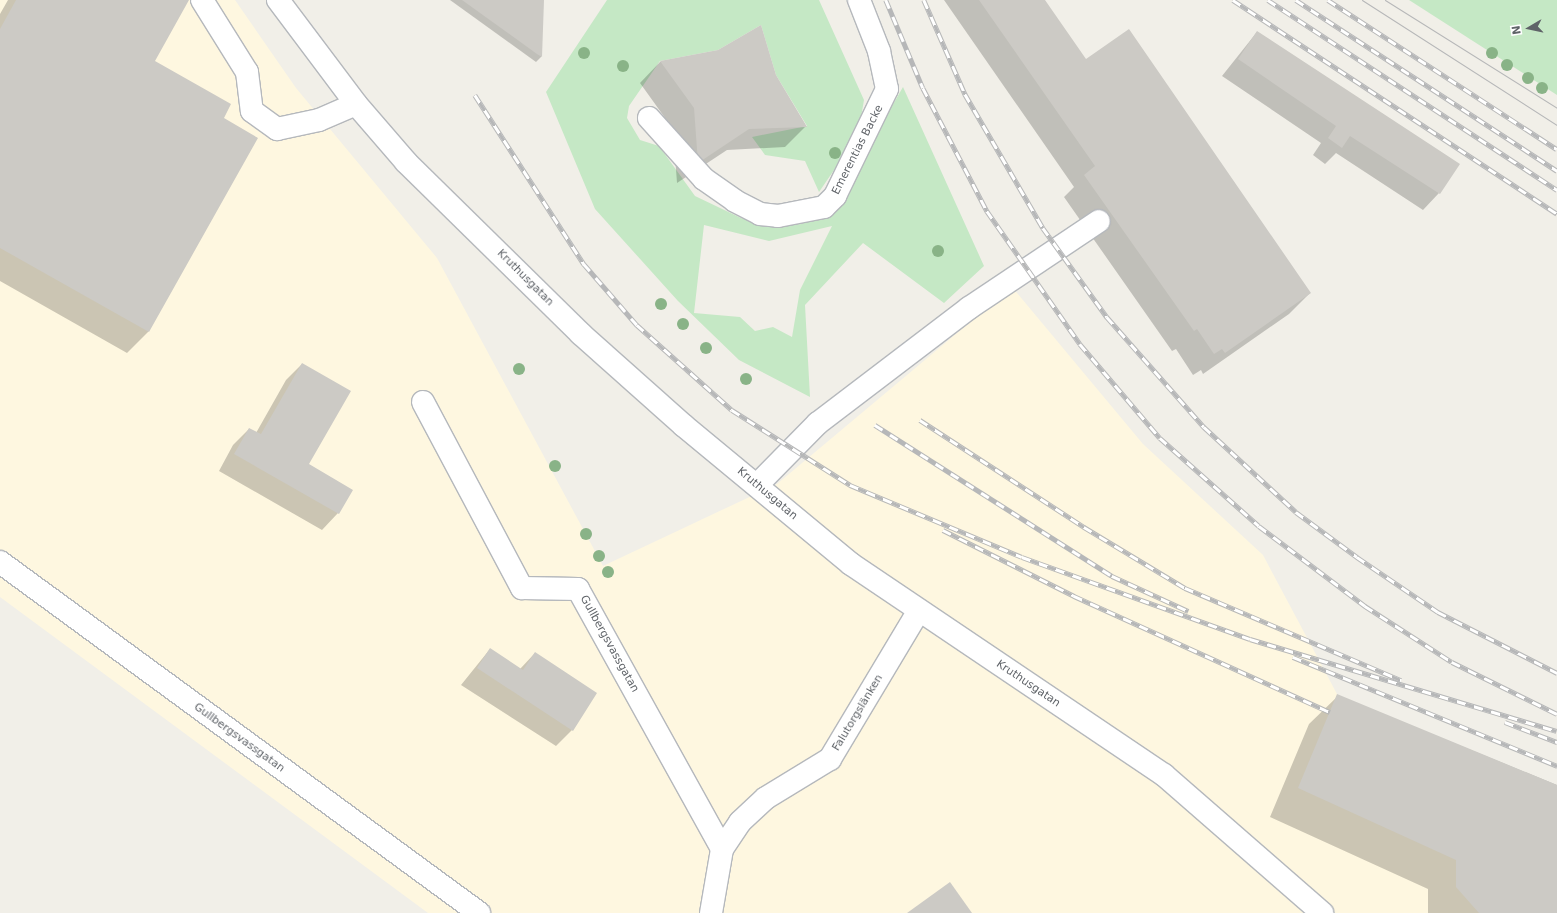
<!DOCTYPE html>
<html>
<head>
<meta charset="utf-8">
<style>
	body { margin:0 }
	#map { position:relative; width:1557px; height:913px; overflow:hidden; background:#f1efe8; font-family:"DejaVu Sans",sans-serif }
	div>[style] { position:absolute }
	.commercial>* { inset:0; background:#fef7e0 }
	.green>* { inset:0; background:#c5e8c5 }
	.shadow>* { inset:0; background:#0003 }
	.building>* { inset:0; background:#cccac5 }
	.roads { filter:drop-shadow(1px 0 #b5b8bc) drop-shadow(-1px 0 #b5b8bc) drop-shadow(0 1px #b5b8bc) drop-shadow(0 -1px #b5b8bc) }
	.minor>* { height:22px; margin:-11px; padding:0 11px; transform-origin:11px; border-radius:11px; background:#fff }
	.tram>* { height:1px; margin:-0.5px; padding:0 0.5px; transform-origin:0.5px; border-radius:0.5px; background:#b6b7b8 }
	.rail>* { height:4.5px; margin-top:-2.25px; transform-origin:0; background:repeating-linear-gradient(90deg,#fff 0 9px,#b6b7b8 0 18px); box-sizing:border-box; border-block:1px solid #b6b7b8 }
	.trees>* { width:12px; height:12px; margin:-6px; border-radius:50%; background:#89b387 }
	span { translate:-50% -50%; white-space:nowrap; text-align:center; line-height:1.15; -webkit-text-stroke:3px #fff; paint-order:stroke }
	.street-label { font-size:11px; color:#5f6368 }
	.north { position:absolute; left:1509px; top:8px; width:40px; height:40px; -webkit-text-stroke:3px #fff; paint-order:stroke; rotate:261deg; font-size:11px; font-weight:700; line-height:16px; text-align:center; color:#5f6368 }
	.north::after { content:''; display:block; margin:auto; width:14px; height:18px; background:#5f6368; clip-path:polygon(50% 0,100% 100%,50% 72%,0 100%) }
</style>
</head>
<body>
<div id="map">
	<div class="commercial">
		<div style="clip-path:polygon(0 0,235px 0,296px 88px,437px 258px,603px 566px,777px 484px,1012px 287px,1143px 444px,1263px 555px,1337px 694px,1557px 913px,428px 913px,0 597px)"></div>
	</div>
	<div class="green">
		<div style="clip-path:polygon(evenodd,607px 0,819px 0,864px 100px,858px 135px,819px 192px,805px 161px,765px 155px,752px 137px,807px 126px,776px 75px,761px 25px,718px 50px,660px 61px,629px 106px,627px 118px,640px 140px,659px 146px,695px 196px,741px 218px,771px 227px,801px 224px,830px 214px,903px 87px,984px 266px,944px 303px,863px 243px,805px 305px,810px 397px,739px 360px,678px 301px,595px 209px,546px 92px,607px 0,704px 225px,769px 241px,832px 226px,800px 290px,792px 337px,773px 327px,755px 331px,740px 317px,694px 313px,704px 225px)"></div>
		<div style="clip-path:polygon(1409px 0,1557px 0,1557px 95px)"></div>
	</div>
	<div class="shadow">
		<div style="clip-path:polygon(8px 0,188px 0,153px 62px,222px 119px,257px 138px,148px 332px,127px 353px,0 281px,0 14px)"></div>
		<div style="clip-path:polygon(450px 0,543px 0,541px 57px,536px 62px)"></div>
		<div style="clip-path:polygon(944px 0,1044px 0,1086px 61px,1310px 293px,1289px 314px,1203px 374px,1201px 370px,1193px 375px,1176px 349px,1172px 351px,1064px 197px,1074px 187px)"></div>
		<div style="clip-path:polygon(1257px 32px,1439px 193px,1423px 210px,1336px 153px,1325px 164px,1313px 155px,1321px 143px,1222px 76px)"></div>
		<div style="clip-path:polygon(718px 51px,775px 76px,806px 126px,785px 147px,727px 150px,677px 183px,673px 129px,640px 83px,660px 62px)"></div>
		<div style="clip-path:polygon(302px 364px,308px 465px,338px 513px,322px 530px,219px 471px,233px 445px,249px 429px,256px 433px,286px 380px)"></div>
		<div style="clip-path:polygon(490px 649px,520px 669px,535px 653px,572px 730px,556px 746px,461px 685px)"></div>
		<div style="clip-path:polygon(1338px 696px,1557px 785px,1557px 913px,1428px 913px,1428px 889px,1270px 817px,1309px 724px)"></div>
	</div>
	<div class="building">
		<div style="clip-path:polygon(16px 0,189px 0,155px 61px,231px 104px,224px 118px,258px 138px,149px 332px,0 248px,0 29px)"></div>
		<div style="clip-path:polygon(462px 0,544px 0,542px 57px,537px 54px)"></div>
		<div style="clip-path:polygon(979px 0,1045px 0,1086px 59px,1129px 29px,1311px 293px,1225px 353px,1222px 349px,1214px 354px,1197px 329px,1194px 331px,1084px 175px,1095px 166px)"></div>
		<div style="clip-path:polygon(761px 25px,776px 75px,807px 127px,749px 129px,698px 163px,694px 108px,660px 61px,718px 50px)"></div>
		<div style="clip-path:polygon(1257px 31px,1460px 164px,1440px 194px,1350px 136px,1342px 148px,1328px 138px,1336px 126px,1238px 59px)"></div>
		<div style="clip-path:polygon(302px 363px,351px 391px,309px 464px,353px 490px,339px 514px,234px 454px,249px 428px,261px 434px)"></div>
		<div style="clip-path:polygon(490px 648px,523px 670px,535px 652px,597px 693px,573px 731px,477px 668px)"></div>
		<div style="clip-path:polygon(1337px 694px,1557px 785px,1557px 913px,1479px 913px,1456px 887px,1456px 860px,1298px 788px)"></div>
		<div style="clip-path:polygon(950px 882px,972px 913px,907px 913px)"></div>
	</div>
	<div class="roads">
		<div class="minor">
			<div style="left:202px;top:0;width:85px;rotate:58deg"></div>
			<div style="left:247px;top:72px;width:39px;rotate:83deg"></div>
			<div style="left:252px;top:111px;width:31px;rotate:36deg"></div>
			<div style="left:277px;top:129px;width:43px;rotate:-12.1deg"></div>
			<div style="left:319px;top:120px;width:40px;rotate:-23.4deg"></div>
			<div style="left:278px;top:0;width:130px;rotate:53.1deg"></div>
			<div style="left:356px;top:104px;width:77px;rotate:49.2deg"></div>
			<div style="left:406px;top:162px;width:245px;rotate:44.5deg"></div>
			<div style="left:581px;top:334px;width:137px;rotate:41.7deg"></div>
			<div style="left:683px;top:425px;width:218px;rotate:39.6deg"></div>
			<div style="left:851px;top:564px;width:377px;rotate:34deg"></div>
			<div style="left:1164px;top:775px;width:210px;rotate:41.1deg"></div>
			<div style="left:649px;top:118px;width:82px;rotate:48deg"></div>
			<div style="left:704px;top:179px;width:38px;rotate:35deg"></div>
			<div style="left:735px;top:201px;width:28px;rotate:27deg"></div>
			<div style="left:760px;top:214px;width:18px;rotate:6deg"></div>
			<div style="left:778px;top:216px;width:47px;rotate:-11.1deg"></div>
			<div style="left:824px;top:207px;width:16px;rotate:-45deg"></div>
			<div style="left:835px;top:196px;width:119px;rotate:-64.1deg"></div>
			<div style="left:887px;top:89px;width:39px;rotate:-102deg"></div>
			<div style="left:879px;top:51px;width:55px;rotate:-111.4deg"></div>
			<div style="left:423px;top:402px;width:211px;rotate:62deg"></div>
			<div style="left:522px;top:588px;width:56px;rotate:1deg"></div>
			<div style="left:578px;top:589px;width:297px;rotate:61deg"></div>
			<div style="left:757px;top:485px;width:87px;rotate:-45.5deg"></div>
			<div style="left:818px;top:423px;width:190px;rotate:-37.3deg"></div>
			<div style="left:969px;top:308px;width:156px;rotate:-33.8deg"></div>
			<div style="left:0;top:562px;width:594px;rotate:36.23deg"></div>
			<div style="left:711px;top:913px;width:65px;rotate:-80.2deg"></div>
			<div style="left:722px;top:849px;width:32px;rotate:-56deg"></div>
			<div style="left:740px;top:822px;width:35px;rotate:-43deg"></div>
			<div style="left:766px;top:798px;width:75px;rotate:-31.4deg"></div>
			<div style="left:830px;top:759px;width:171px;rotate:-59.1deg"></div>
		</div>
	</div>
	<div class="tram">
		<div style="left:1362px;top:0;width:232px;rotate:32.7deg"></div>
		<div style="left:1385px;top:0;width:203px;rotate:32.1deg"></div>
	</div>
	<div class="rail">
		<div style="left:886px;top:0;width:95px;rotate:67.2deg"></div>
		<div style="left:923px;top:88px;width:139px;rotate:62.5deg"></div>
		<div style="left:987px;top:211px;width:162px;rotate:55deg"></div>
		<div style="left:1080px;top:344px;width:123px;rotate:49.6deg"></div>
		<div style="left:1160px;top:438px;width:132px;rotate:41.6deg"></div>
		<div style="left:1259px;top:526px;width:133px;rotate:37deg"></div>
		<div style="left:1365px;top:606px;width:103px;rotate:32.8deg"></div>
		<div style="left:1452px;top:662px;width:117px;rotate:26.3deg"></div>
		<div style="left:924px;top:0;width:103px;rotate:66.4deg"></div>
		<div style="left:965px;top:94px;width:155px;rotate:59.8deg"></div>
		<div style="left:1043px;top:228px;width:110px;rotate:54.3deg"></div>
		<div style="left:1107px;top:317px;width:147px;rotate:48.6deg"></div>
		<div style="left:1204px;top:427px;width:125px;rotate:42.7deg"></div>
		<div style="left:1296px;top:512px;width:76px;rotate:36.4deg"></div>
		<div style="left:1357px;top:557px;width:98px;rotate:34.2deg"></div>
		<div style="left:1438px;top:612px;width:134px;rotate:27.1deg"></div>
		<div style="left:1233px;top:0;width:388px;rotate:33.4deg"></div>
		<div style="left:1268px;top:0;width:346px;rotate:33.3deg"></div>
		<div style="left:1296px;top:0;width:312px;rotate:33.2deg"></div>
		<div style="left:1328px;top:0;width:273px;rotate:33.1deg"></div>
		<div style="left:475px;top:95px;width:201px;rotate:57.2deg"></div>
		<div style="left:584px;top:264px;width:81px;rotate:49deg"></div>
		<div style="left:637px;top:325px;width:127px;rotate:41.8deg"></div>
		<div style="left:732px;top:410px;width:140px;rotate:32.4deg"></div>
		<div style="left:850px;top:485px;width:186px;rotate:22.7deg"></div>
		<div style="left:1022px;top:557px;width:242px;rotate:19.8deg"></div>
		<div style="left:1250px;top:639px;width:320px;rotate:16.7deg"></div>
		<div style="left:920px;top:420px;width:196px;rotate:33.1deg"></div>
		<div style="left:1084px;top:527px;width:118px;rotate:31.1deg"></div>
		<div style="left:1185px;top:588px;width:235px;rotate:23.1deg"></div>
		<div style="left:875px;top:425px;width:281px;rotate:32.5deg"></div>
		<div style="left:1112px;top:576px;width:84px;rotate:24.7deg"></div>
		<div style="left:943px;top:530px;width:147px;rotate:26.7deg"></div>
		<div style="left:1074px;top:596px;width:281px;rotate:24.4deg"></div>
		<div style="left:1293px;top:657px;width:286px;rotate:22.4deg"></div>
		<div style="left:1505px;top:722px;width:56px;rotate:21deg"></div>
	</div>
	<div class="trees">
		<div style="left:584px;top:53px"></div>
		<div style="left:1492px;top:53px"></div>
		<div style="left:1507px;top:65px"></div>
		<div style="left:623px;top:66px"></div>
		<div style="left:1528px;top:78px"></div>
		<div style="left:1542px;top:88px"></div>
		<div style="left:835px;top:153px"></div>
		<div style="left:938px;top:251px"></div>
		<div style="left:661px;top:304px"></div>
		<div style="left:683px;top:324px"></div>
		<div style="left:706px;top:348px"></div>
		<div style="left:519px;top:369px"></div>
		<div style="left:746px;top:379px"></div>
		<div style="left:555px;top:466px"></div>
		<div style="left:586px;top:534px"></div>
		<div style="left:599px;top:556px"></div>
		<div style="left:608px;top:572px"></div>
	</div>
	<div class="street-label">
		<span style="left:858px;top:150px;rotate:-63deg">Emerentias Backe</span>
		<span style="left:525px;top:278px;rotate:45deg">Kruthusgatan</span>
		<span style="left:767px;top:494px;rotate:40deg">Kruthusgatan</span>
		<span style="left:609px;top:644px;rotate:61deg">Gullbergsvassgatan</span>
		<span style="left:1028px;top:684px;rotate:34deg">Kruthusgatan</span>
		<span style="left:858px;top:713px;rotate:-59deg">Falutorgslänken</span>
		<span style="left:239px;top:738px;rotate:36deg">Gullbergsvassgatan</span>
	</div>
	<div class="north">N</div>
</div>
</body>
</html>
